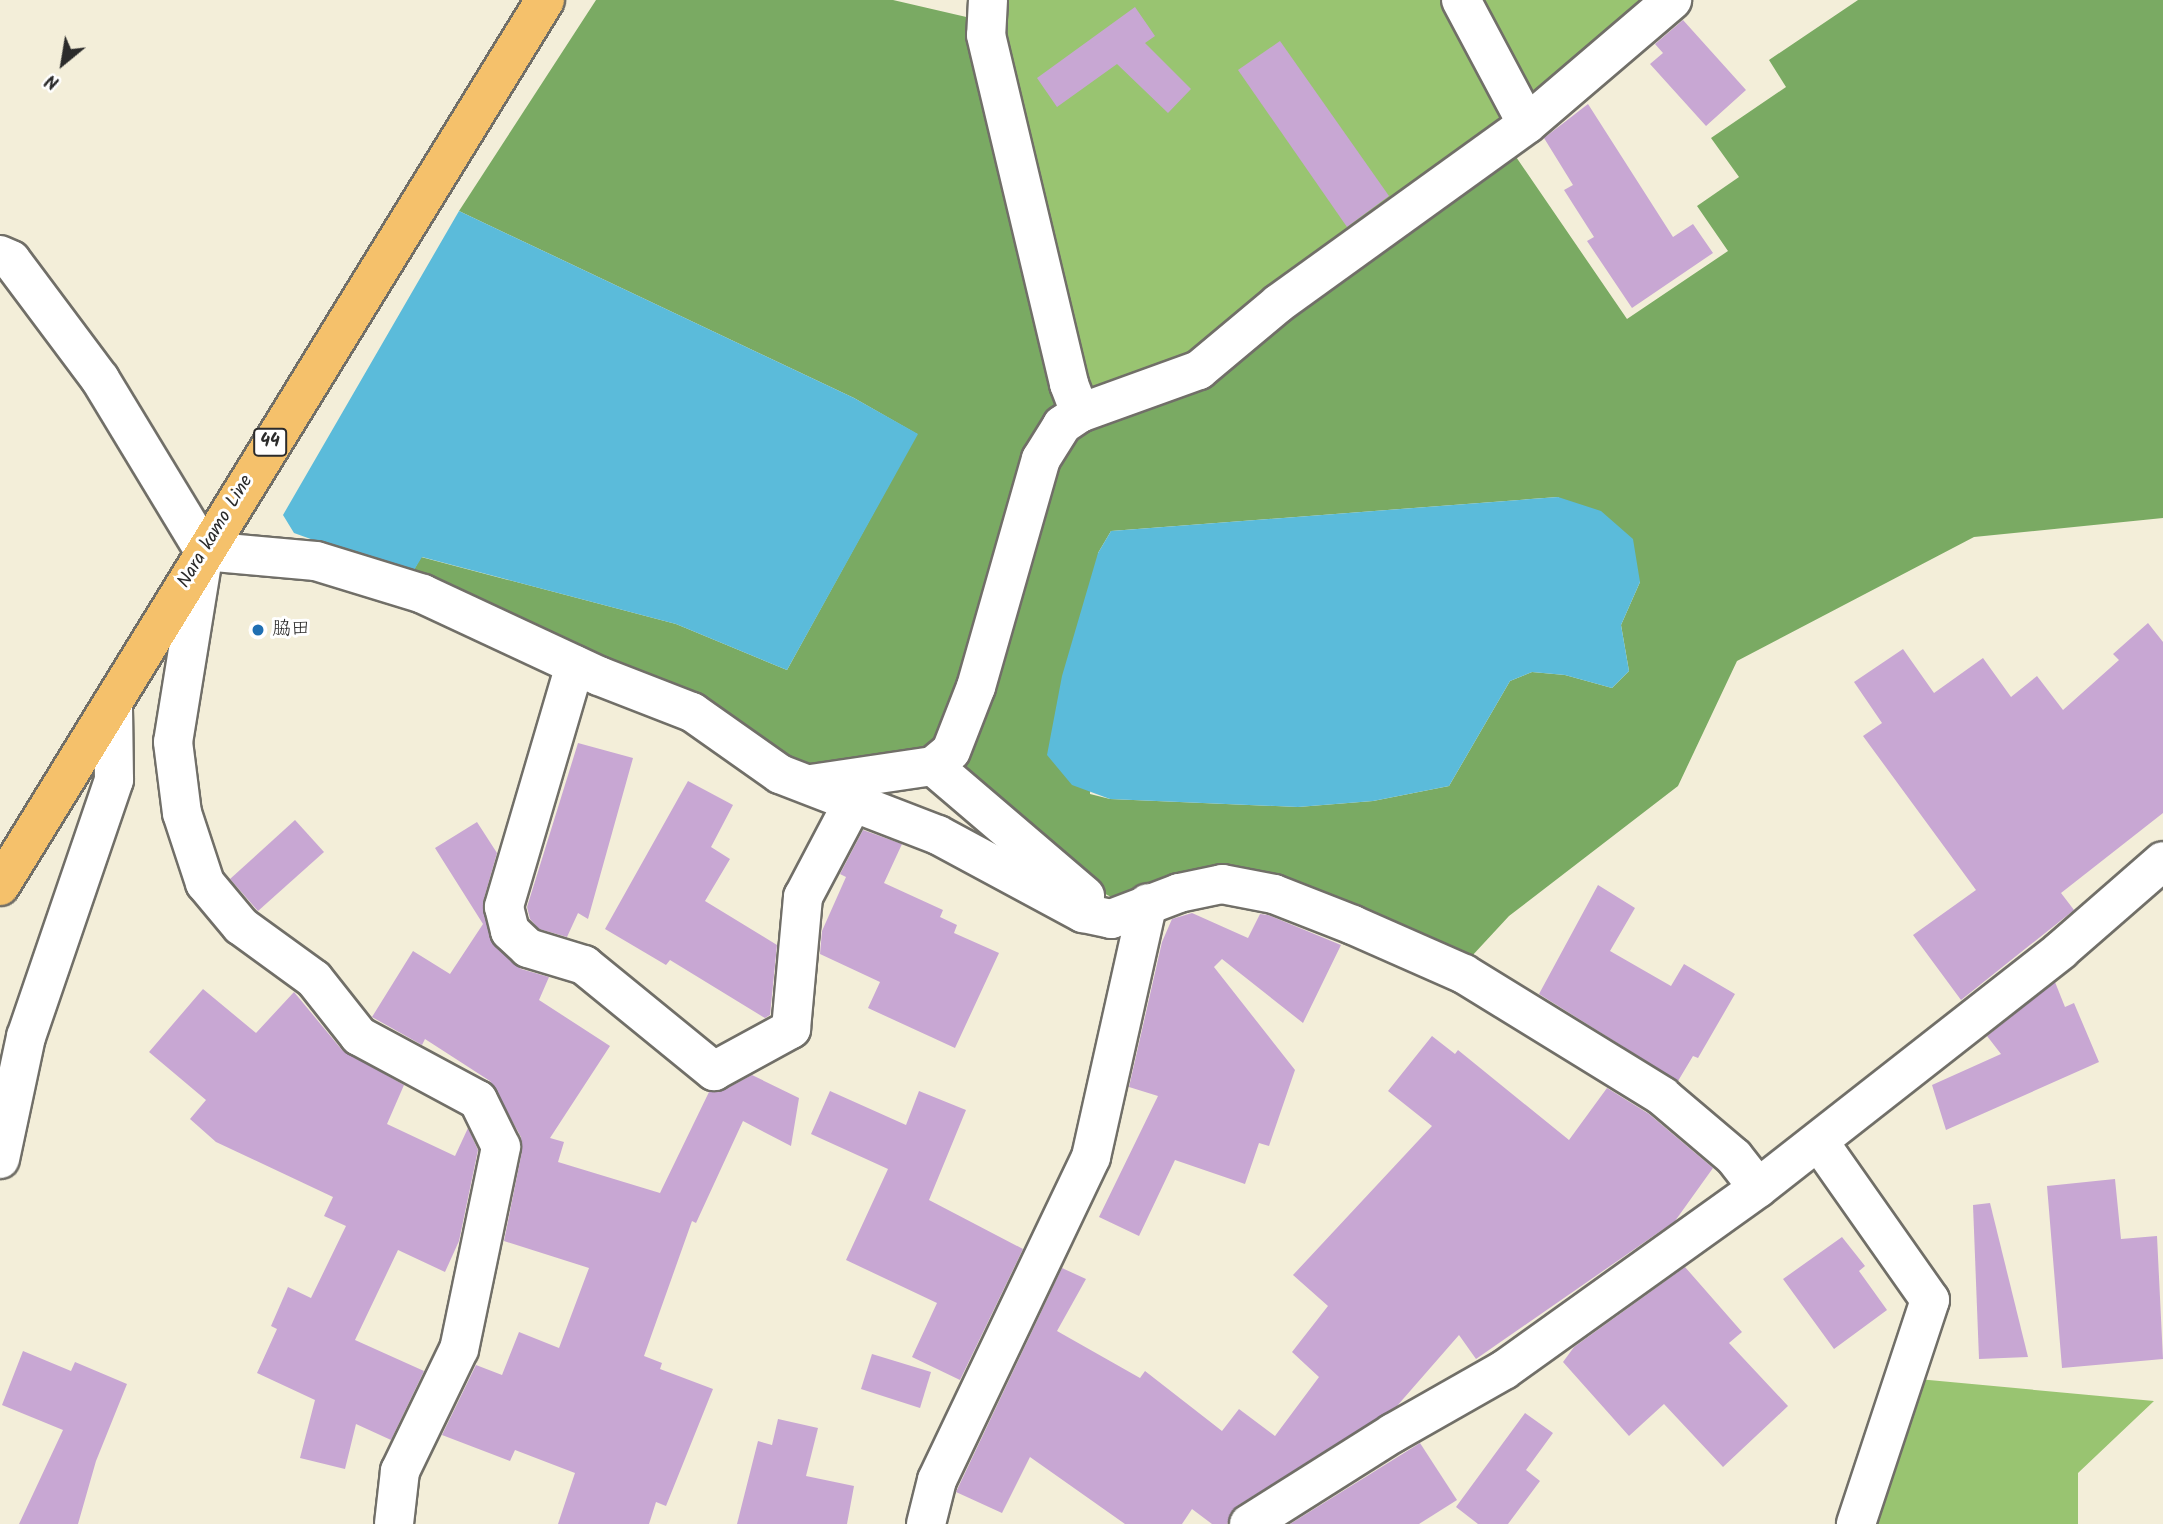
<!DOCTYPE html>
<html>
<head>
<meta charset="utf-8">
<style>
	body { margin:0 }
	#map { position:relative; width:2163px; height:1524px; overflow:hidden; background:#f3eed9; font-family:Kalam,"Klee One",sans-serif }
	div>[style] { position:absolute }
	.green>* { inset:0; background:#99c471 }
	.forest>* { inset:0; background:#7aaa63 }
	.water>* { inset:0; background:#5bbbda }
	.building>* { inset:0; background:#c8a7d3 }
	.roads { filter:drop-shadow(2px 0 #716f68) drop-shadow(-2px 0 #716f68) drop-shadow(0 2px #716f68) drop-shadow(0 -2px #716f68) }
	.minor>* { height:38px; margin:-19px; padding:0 19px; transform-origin:19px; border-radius:19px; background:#fff }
	.primary>* { height:38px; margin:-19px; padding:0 19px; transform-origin:19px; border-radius:19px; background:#f5c16b }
	.dots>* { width:19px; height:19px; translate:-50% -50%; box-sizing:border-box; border:4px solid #fff; border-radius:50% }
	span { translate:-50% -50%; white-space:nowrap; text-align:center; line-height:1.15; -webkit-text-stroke:6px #fff; paint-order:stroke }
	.shield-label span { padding:2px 5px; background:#fff; border:2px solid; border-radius:5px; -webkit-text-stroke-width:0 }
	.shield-label { font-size:18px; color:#2b2b2b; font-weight:700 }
	.street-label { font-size:19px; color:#2b2b2b }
	.poi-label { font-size:19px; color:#2b2b2b }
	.left { translate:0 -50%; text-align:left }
	.north { position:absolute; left:28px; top:28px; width:70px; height:70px; -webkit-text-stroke:5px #fff; paint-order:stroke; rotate:210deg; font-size:19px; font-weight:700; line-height:28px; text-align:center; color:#2b2b2b }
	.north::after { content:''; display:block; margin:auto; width:24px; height:32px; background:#2b2b2b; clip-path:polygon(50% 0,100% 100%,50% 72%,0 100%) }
</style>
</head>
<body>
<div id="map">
	<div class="green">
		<div style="clip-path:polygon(994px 0,1448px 0,1511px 121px,1194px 361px,1082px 401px)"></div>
		<div style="clip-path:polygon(1470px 0,1662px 0,1529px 113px)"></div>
		<div style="clip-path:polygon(1918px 1379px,2154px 1401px,2078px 1473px,2078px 1524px,1870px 1524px)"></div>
	</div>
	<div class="forest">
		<div style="clip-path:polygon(596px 0,893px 0,975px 19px,1069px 409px,943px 744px,816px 772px,411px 575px,421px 557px,676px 624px,787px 670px,917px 434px,854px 398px,459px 211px)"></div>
		<div style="clip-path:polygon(evenodd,1858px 0,2163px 0,2163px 518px,1974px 537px,1737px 661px,1678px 786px,1509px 916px,1471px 957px,1289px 886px,1115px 899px,1071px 876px,949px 768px,1061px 447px,1512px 151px,1627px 319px,1728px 251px,1697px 206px,1739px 177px,1711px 138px,1786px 87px,1769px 60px,1858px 0,1558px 497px,1640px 582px,1621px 625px,1629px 671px,1612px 688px,1565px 675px,1532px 672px,1510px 681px,1449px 786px,1373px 801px,1298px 807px,1110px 799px,1090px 794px,1098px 553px,1111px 531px,1558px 497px)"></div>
	</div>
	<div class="water">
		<div style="clip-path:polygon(459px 211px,854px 398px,918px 434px,787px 670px,676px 624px,422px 557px,411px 575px,294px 533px,283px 515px)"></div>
		<div style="clip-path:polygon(1558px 497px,1601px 511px,1633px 539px,1640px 582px,1621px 625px,1629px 671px,1612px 688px,1565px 675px,1532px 672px,1510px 681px,1449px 786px,1373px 801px,1298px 807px,1110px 799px,1072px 785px,1047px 755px,1062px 676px,1098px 553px,1111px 531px)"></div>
	</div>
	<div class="building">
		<div style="clip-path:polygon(1135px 7px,1155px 36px,1145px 43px,1191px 89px,1168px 113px,1117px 64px,1057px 107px,1037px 78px)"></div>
		<div style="clip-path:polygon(1683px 20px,1746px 90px,1706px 126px,1650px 64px,1663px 53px,1655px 44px)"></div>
		<div style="clip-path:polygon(1280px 41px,1389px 196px,1347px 227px,1238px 70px)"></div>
		<div style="clip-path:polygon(1588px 104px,1673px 237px,1693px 224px,1713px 253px,1632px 308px,1587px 241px,1594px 237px,1564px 190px,1573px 185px,1544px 138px)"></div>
		<div style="clip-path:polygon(2148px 623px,2163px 642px,2163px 813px,2061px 893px,2074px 910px,1961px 1000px,1913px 935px,1976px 890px,1863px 736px,1882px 723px,1854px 682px,1903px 649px,1934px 693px,1983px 658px,2011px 697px,2037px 676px,2063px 710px,2119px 660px,2113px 654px)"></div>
		<div style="clip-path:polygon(578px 743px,633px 758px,588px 919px,578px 913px,567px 937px,539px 929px,530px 919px,527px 907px)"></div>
		<div style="clip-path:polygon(688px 781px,733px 805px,711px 847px,730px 859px,705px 901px,777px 945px,770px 1015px,765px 1018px,670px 960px,666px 965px,605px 929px)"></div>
		<div style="clip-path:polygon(295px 820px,324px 852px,258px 911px,230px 879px)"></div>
		<div style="clip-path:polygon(477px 822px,497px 853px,483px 902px,495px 946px,521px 969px,549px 977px,539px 1000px,610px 1046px,550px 1138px,564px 1142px,558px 1162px,660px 1193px,709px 1092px,724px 1090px,752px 1075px,799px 1098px,791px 1146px,743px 1121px,696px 1223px,692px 1221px,644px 1356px,662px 1363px,660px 1369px,713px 1389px,666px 1506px,656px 1502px,649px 1524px,558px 1524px,575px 1473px,515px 1450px,510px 1461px,442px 1435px,476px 1365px,502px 1375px,519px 1332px,559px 1348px,589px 1268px,504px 1241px,522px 1151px,521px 1137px,490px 1081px,425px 1039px,422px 1045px,372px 1017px,413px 951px,450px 974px,483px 924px,435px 848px)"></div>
		<div style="clip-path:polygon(863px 830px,902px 844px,884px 883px,943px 910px,940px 917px,957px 925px,954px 933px,999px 953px,955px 1048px,868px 1008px,880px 982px,820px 954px,822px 931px,846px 877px,840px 874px)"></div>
		<div style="clip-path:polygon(1598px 885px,1635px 908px,1610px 951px,1671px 986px,1684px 964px,1735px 994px,1698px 1058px,1693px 1056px,1678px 1081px,1539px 994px)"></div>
		<div style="clip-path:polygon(1192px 913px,1248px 938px,1260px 914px,1268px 915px,1341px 945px,1303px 1023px,1222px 959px,1214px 967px,1295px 1070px,1269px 1146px,1259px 1143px,1245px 1184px,1175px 1160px,1139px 1236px,1099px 1217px,1158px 1096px,1129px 1087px,1162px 942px,1172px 919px)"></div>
		<div style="clip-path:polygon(2055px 982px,2065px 1007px,2074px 1003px,2099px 1062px,1946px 1130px,1932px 1085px,2001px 1054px,1987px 1036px)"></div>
		<div style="clip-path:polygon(203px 989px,256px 1033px,294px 992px,342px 1050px,404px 1085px,387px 1124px,455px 1156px,468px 1128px,478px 1150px,459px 1241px,445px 1272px,398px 1250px,355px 1340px,424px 1371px,391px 1440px,356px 1424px,345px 1469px,300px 1458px,315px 1400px,257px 1373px,277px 1329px,271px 1326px,288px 1287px,311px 1298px,346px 1226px,324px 1216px,333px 1197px,216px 1142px,190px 1119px,206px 1100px,149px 1052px)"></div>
		<div style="clip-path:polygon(1432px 1036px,1455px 1054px,1458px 1050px,1569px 1140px,1607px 1088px,1649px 1114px,1713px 1168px,1675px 1221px,1476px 1359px,1459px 1335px,1397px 1406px,1237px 1506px,1227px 1524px,1212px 1524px,1192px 1509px,1182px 1524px,1125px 1524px,1030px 1457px,1002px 1513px,956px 1492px,1062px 1268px,1086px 1279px,1057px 1331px,1140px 1378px,1145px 1371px,1222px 1431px,1239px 1409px,1275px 1436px,1319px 1377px,1292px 1352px,1328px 1306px,1293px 1275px,1432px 1126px,1388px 1091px)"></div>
		<div style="clip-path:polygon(830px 1091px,906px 1125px,919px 1091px,966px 1110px,929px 1200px,1023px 1249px,960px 1380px,912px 1357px,937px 1303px,846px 1260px,888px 1169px,811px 1134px)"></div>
		<div style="clip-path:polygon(2115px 1179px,2121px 1239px,2157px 1236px,2163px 1359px,2062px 1368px,2047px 1186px)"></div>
		<div style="clip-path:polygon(1990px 1203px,2028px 1357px,1979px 1359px,1973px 1205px)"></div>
		<div style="clip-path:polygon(1842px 1237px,1865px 1266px,1859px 1271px,1887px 1310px,1834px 1349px,1783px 1279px)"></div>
		<div style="clip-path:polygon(1685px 1267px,1742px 1332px,1729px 1343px,1788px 1406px,1723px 1467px,1664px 1404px,1629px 1436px,1563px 1362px,1574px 1347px)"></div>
		<div style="clip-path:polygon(23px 1351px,71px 1371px,75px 1362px,127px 1384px,96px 1461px,78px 1524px,19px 1524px,63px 1430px,2px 1405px)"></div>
		<div style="clip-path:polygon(872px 1354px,931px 1372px,920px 1408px,861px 1389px)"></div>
		<div style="clip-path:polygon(1525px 1413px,1553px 1433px,1526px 1470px,1540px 1481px,1508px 1524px,1478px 1524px,1456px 1507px)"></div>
		<div style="clip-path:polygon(778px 1419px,818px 1428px,806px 1476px,854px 1486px,847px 1524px,737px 1524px,758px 1441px,772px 1445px)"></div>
		<div style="clip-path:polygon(1420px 1443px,1457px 1500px,1419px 1524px,1290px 1524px)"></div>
	</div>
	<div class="roads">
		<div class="minor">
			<div style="left:988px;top:0;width:35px;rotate:93deg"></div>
			<div style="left:986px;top:35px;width:359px;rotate:76.6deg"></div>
			<div style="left:1069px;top:384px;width:31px;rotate:69deg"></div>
			<div style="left:1461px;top:0;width:140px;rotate:62deg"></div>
			<div style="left:1527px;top:124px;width:191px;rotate:-40.5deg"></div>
			<div style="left:0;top:255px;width:12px;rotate:24deg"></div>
			<div style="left:11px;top:260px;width:149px;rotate:53.2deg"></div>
			<div style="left:100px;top:379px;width:201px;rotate:58.8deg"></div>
			<div style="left:204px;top:551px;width:193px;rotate:99.2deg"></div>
			<div style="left:173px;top:742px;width:72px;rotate:82.8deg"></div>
			<div style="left:182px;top:813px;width:74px;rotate:71.8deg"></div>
			<div style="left:205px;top:883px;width:56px;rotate:50.1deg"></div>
			<div style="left:241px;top:926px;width:90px;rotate:36deg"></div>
			<div style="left:314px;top:979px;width:73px;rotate:51.7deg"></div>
			<div style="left:359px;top:1036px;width:135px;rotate:28.3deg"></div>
			<div style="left:478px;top:1100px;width:52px;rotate:63.9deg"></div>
			<div style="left:501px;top:1147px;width:206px;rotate:101.7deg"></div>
			<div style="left:459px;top:1349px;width:136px;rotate:115.8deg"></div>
			<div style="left:400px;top:1471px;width:53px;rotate:96.5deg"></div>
			<div style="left:204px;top:551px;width:112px;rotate:5.1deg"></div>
			<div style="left:316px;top:561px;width:112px;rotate:17.1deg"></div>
			<div style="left:423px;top:594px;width:194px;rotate:25deg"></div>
			<div style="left:599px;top:676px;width:100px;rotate:21.2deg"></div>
			<div style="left:692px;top:712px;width:108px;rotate:35.2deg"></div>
			<div style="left:780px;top:774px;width:169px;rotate:21.1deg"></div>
			<div style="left:938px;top:835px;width:165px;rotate:28.3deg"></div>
			<div style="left:1083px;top:913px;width:29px;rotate:12deg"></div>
			<div style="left:1111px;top:919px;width:73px;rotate:-20.9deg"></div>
			<div style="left:1179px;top:893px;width:44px;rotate:-11.8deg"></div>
			<div style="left:1222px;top:884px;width:53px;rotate:10.9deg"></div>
			<div style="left:1274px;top:894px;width:85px;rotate:21.4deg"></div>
			<div style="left:1353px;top:925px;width:121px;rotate:23.8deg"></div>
			<div style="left:1464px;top:974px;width:233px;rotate:31.6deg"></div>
			<div style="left:1662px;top:1096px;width:94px;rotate:40.3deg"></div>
			<div style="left:1734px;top:1157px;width:39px;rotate:52deg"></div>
			<div style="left:575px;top:665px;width:252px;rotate:106.4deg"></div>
			<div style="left:504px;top:907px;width:25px;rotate:76deg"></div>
			<div style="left:510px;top:931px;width:25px;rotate:43deg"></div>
			<div style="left:528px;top:948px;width:59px;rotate:16.9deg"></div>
			<div style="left:584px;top:965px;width:168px;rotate:39.2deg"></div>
			<div style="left:714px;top:1071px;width:88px;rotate:-28.6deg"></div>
			<div style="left:791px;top:1029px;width:133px;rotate:-84.8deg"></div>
			<div style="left:803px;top:897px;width:107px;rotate:-62.2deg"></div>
			<div style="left:933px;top:766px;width:200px;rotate:40.5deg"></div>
			<div style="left:811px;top:784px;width:123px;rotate:-8.4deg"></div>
			<div style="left:933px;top:766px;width:23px;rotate:-40deg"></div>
			<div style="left:951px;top:751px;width:69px;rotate:-68.7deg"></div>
			<div style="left:976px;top:687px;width:237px;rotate:-74.1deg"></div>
			<div style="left:1041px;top:459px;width:40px;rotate:-58deg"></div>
			<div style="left:1062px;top:425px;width:22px;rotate:-34deg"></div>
			<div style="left:1080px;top:413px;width:127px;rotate:-19.9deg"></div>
			<div style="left:1199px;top:370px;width:104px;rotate:-39.9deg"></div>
			<div style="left:1279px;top:303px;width:306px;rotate:-35.8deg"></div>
			<div style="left:1819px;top:1142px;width:193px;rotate:54.9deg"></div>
			<div style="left:1930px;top:1300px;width:236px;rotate:108.3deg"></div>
			<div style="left:0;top:1159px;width:125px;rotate:-78deg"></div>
			<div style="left:26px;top:1037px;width:272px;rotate:-71.1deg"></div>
			<div style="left:114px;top:780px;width:72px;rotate:-90.8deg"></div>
			<div style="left:926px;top:1524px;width:45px;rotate:-76deg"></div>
			<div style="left:937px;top:1480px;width:358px;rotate:-64.5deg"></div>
			<div style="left:1091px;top:1157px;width:260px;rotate:-77.4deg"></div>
			<div style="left:1249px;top:1524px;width:170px;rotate:-32.3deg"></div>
			<div style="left:1393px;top:1433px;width:128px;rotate:-29.6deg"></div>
			<div style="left:1504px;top:1370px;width:312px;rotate:-35.6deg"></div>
			<div style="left:1758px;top:1188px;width:385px;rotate:-38.1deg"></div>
			<div style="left:2061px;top:950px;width:135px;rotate:-41.1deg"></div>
		</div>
		<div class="primary">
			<div style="left:0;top:886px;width:1040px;rotate:-58.4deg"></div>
		</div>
	</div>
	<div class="dots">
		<div style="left:258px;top:630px;background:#1f6fb2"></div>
	</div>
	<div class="shield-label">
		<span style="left:270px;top:442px">44</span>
	</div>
	<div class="street-label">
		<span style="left:216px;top:532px;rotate:-59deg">Nara kamo Line</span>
	</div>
	<div class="poi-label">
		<span class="left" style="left:272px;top:630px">脇田</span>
	</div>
	<div class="north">N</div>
</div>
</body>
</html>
